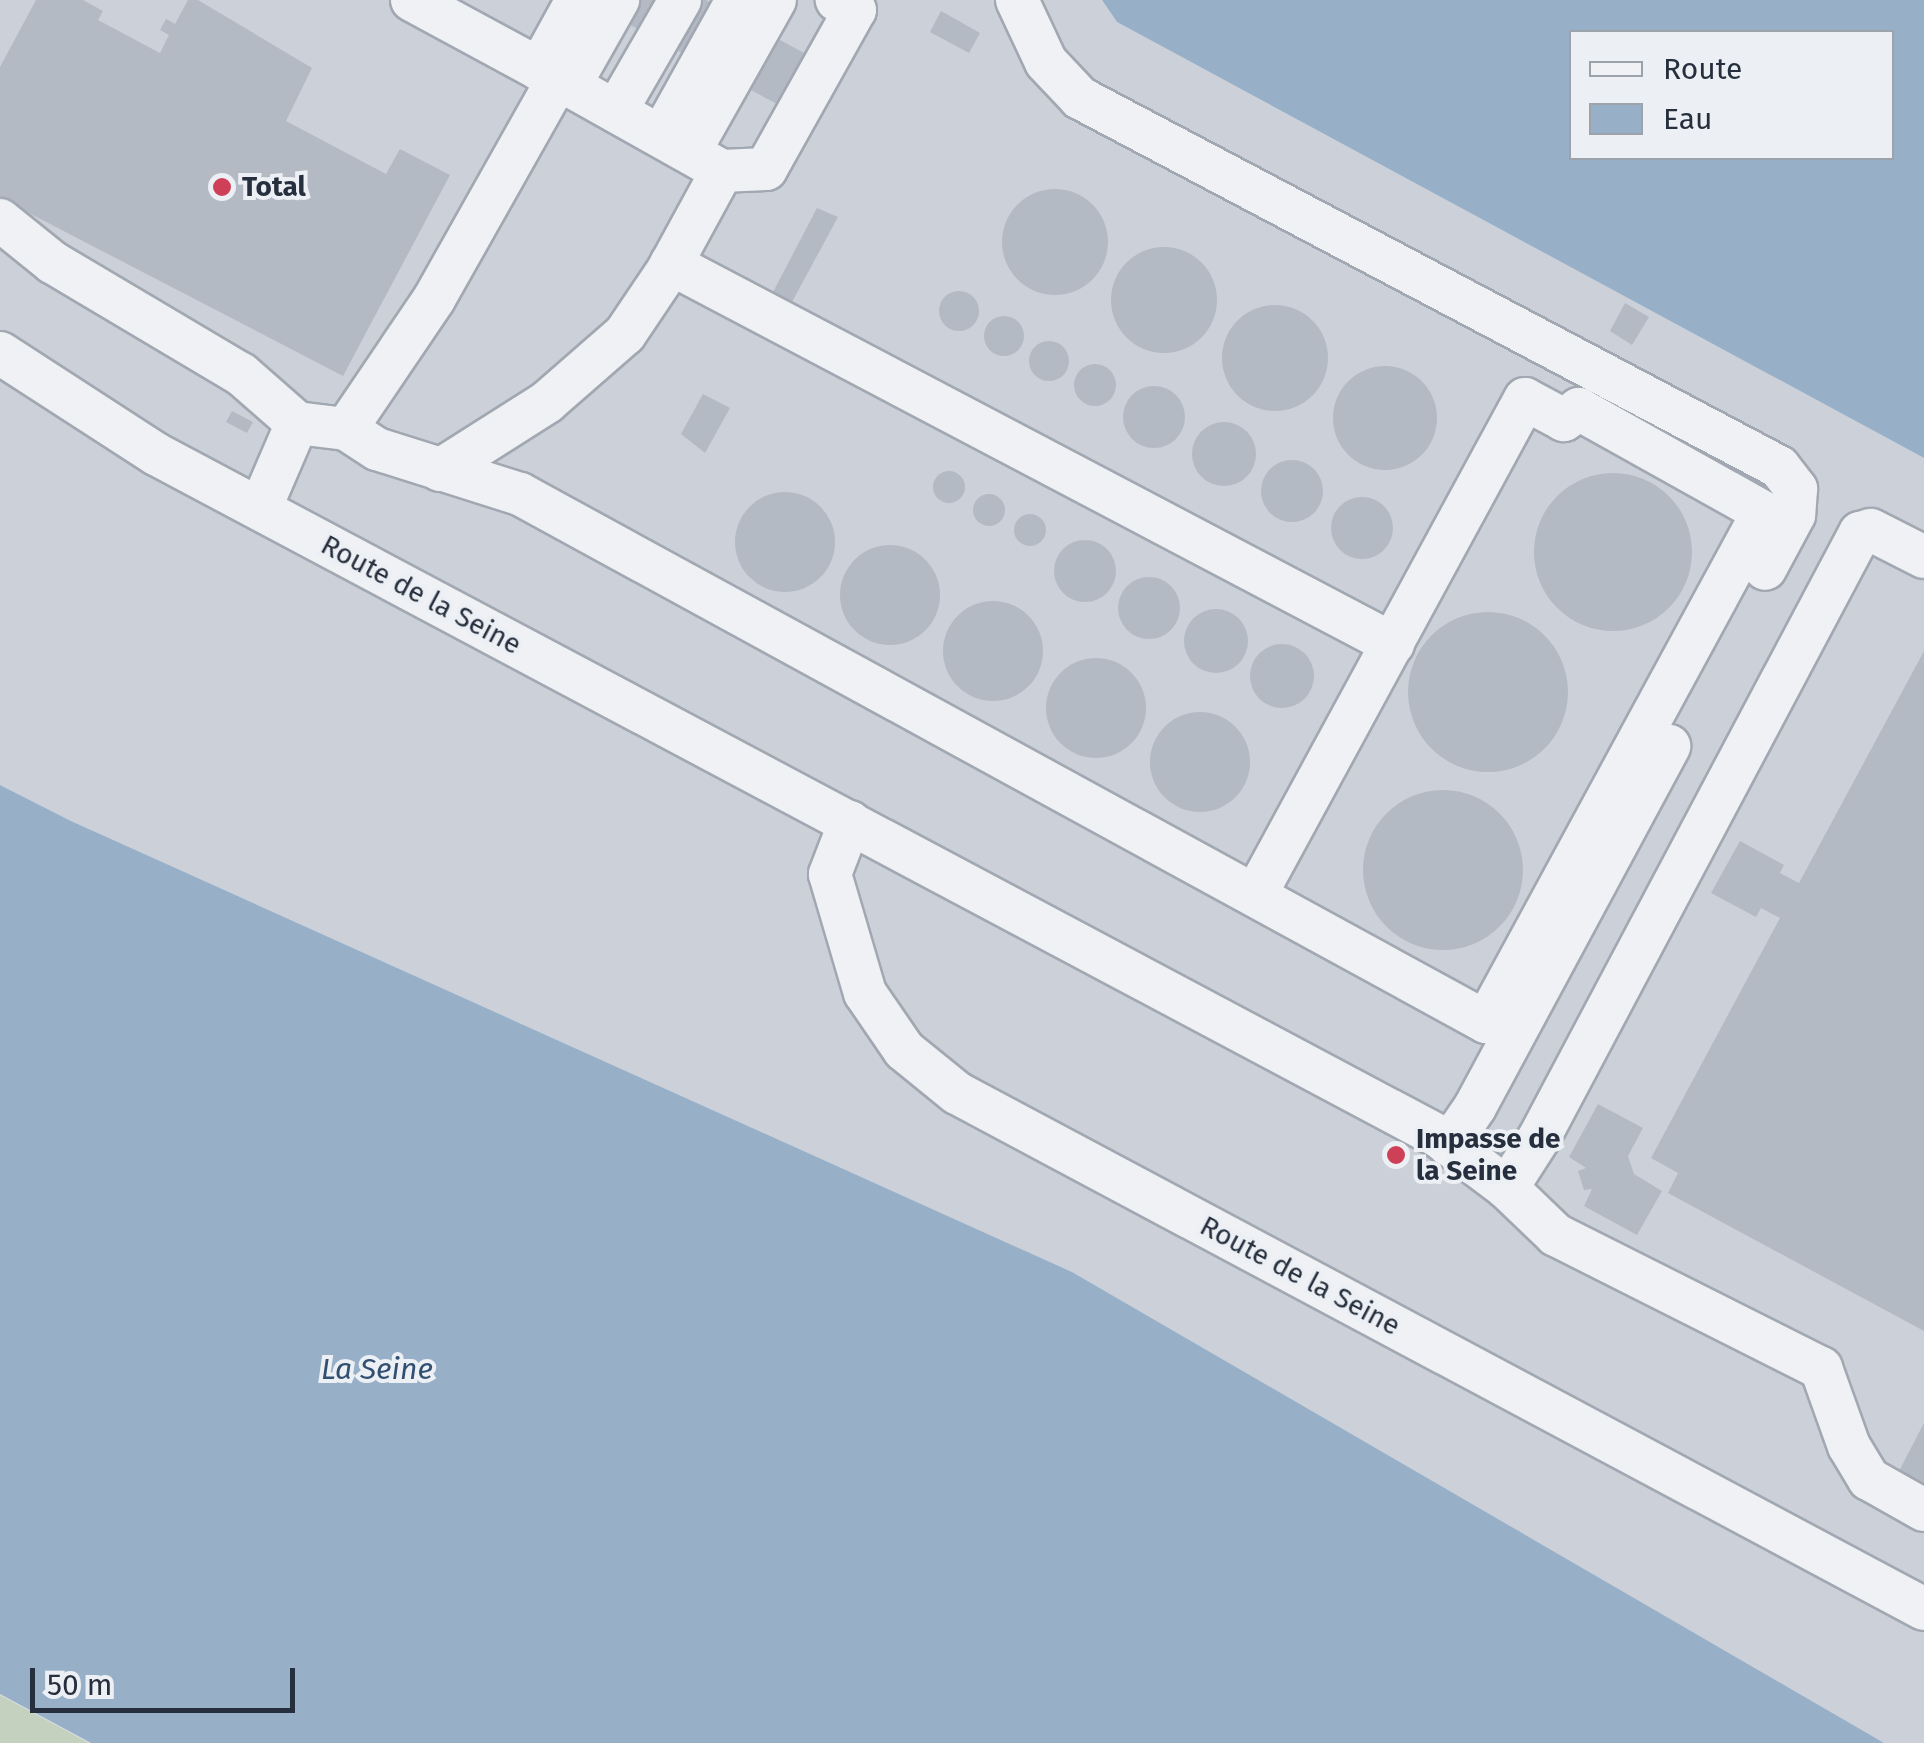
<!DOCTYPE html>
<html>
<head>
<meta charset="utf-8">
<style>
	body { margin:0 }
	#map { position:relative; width:1924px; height:1743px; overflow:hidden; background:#dde1e7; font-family:"Fira Sans",sans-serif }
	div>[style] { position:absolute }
	.built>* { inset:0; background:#cbd0d9 }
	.green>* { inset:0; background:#c3d1be }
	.water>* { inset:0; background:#97b0c8 }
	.building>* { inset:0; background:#b4bac4 }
	.round { border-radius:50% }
	.roads { filter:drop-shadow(2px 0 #a2a8b1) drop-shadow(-2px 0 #a2a8b1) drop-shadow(0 2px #a2a8b1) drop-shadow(0 -2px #a2a8b1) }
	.minor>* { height:42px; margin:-21px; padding:0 21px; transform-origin:21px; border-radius:21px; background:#eff1f5 }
	.dots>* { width:28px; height:28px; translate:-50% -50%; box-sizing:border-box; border:5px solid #ecf0f5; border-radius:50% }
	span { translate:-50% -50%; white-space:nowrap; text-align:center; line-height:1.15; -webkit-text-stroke:8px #ecf0f5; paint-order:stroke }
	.poi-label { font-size:28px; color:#262f3d; font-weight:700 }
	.left { translate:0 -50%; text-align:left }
	.street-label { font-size:28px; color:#262f3d }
	.water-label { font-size:30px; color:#304f71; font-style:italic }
	.legend { position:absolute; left:1569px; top:30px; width:325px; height:130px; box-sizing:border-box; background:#ecf0f5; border:2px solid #9da3ab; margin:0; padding:12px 18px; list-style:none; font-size:30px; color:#262f3d }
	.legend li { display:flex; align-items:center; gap:20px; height:50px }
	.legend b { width:50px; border:2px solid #9da3ab }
	.scale { position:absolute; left:30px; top:1668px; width:265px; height:45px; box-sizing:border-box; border:5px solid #262f3d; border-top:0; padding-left:12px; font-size:30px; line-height:35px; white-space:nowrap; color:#262f3d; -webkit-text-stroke:8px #ecf0f5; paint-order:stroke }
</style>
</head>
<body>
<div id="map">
	<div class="built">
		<div style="clip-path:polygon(0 0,1102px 0,1117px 22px,1924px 458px,1924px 1743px,1884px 1743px,1865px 1733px,1072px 1272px,71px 821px,0 785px)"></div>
	</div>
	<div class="green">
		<div style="clip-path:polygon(0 1695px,89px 1743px,0 1743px)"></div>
	</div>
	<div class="water">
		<div style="clip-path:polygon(evenodd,1102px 0,1924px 0,1924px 458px,1117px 22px,1102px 0,1892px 32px,1892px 158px,1572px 158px,1572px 32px,1892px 32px)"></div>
		<div style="clip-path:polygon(0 785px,71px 821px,1072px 1272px,1884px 1743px,91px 1743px,0 1694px)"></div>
	</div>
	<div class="building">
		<div style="clip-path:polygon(36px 0,83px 0,103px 11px,98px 20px,160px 53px,169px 35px,160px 30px,166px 19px,175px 24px,188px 0,198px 0,312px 68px,286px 121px,386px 174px,400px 149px,450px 175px,343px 376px,0 198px,0 67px)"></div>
		<div style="clip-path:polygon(584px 0,706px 0,806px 54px,777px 104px)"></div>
		<div style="clip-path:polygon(941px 11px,980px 33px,969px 53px,930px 32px)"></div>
		<div class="round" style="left:1002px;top:189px;width:106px;height:106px"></div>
		<div style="clip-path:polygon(817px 208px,838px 217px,792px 302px,773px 292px)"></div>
		<div class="round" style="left:1111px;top:247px;width:106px;height:106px"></div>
		<div class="round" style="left:939px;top:291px;width:40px;height:40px"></div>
		<div style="clip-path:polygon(1625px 303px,1649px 317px,1632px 345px,1610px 331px)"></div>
		<div class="round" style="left:1222px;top:305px;width:106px;height:106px"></div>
		<div class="round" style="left:984px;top:316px;width:40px;height:40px"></div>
		<div class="round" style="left:1029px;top:341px;width:40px;height:40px"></div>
		<div class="round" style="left:1074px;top:364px;width:42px;height:42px"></div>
		<div class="round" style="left:1333px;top:366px;width:104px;height:104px"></div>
		<div class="round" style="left:1123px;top:386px;width:62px;height:62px"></div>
		<div style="clip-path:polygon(703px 394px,730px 408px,705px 453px,681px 434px)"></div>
		<div style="clip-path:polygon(232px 411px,253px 422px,247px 433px,226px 422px)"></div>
		<div class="round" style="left:1192px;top:422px;width:64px;height:64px"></div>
		<div class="round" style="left:1261px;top:460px;width:62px;height:62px"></div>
		<div class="round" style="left:933px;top:471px;width:32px;height:32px"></div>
		<div class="round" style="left:1534px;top:473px;width:158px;height:158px"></div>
		<div class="round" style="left:735px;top:492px;width:100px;height:100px"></div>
		<div class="round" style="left:973px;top:494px;width:32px;height:32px"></div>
		<div class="round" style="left:1331px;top:497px;width:62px;height:62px"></div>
		<div class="round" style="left:1014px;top:514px;width:32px;height:32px"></div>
		<div class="round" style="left:1054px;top:540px;width:62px;height:62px"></div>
		<div class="round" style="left:840px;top:545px;width:100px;height:100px"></div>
		<div class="round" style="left:1118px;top:577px;width:62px;height:62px"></div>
		<div class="round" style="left:943px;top:601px;width:100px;height:100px"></div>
		<div class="round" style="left:1184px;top:609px;width:64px;height:64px"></div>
		<div class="round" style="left:1408px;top:612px;width:160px;height:160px"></div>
		<div class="round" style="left:1250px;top:644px;width:64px;height:64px"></div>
		<div style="clip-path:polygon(1924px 651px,1924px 1331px,1668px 1193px,1678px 1173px,1651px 1158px,1780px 918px,1761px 908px,1756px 917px,1711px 893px,1740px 841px,1784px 865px,1780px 873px,1799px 883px)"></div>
		<div class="round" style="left:1046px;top:658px;width:100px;height:100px"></div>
		<div class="round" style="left:1150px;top:712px;width:100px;height:100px"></div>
		<div class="round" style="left:1363px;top:790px;width:160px;height:160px"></div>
		<div style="clip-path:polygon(1598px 1104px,1643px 1128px,1628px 1156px,1634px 1174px,1662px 1191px,1637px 1235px,1584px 1206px,1592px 1189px,1584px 1190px,1578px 1171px,1586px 1168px,1569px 1157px)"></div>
		<div style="clip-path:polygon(1924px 1423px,1924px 1487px,1898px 1473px)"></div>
	</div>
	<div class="roads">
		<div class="minor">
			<div style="left:1017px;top:0;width:68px;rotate:64.9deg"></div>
			<div style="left:1046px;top:62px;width:50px;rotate:46.6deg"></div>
			<div style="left:1080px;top:98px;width:790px;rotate:27.83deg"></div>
			<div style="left:1779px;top:467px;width:28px;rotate:52deg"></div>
			<div style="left:1796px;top:489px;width:26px;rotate:94deg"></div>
			<div style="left:1794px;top:515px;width:61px;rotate:118.2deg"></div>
			<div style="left:539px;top:69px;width:79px;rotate:-61.2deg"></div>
			<div style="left:570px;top:85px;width:98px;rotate:-60.5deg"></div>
			<div style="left:616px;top:111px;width:128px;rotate:-60deg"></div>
			<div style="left:662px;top:135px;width:154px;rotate:-60.9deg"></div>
			<div style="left:690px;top:151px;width:173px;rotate:-60.6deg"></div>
			<div style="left:722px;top:171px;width:44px;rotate:-2.6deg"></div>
			<div style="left:766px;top:169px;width:182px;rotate:-60.8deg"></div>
			<div style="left:855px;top:10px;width:21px;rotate:-151deg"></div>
			<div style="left:0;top:220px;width:67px;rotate:38.9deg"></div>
			<div style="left:52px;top:262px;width:220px;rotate:30.7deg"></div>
			<div style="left:241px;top:374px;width:74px;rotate:41.2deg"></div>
			<div style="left:671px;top:264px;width:816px;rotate:27.76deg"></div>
			<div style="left:0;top:353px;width:186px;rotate:32.9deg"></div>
			<div style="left:156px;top:454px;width:1452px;rotate:28.01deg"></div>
			<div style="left:1438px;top:1136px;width:86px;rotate:37deg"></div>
			<div style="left:1507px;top:1188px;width:68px;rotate:43.8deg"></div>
			<div style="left:1556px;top:1235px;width:297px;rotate:26.7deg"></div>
			<div style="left:1821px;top:1368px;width:83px;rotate:70.3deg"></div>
			<div style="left:1849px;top:1446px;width:39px;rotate:59deg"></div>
			<div style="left:1869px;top:1479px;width:63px;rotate:29.4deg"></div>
			<div style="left:346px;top:429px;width:37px;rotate:33deg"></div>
			<div style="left:377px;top:449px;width:150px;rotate:17.5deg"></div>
			<div style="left:520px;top:494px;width:1101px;rotate:28.66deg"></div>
			<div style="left:1486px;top:1022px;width:580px;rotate:-61.49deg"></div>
			<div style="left:1763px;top:512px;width:211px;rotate:-150.8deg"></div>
			<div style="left:1579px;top:409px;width:19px;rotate:144deg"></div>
			<div style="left:1564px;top:420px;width:44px;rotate:-151.7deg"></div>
			<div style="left:1525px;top:399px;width:563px;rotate:118.52deg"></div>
			<div style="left:440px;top:470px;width:127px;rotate:-32.4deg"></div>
			<div style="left:547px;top:402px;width:103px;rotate:-41.1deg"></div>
			<div style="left:625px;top:334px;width:77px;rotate:-56.1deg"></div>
			<div style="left:668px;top:270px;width:113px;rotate:-61.4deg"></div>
			<div style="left:722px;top:171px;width:188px;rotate:-150.7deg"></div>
			<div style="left:260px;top:509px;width:94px;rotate:-66.7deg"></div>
			<div style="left:297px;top:423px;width:49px;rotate:7deg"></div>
			<div style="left:346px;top:429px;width:157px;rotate:-55.9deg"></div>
			<div style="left:434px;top:299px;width:253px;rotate:-60.6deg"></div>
			<div style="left:558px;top:79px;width:166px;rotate:-151.6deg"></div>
			<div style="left:850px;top:822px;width:56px;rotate:111deg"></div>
			<div style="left:830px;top:874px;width:124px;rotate:73.6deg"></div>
			<div style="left:865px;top:993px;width:69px;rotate:55.6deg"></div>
			<div style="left:904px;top:1050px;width:68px;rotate:39.1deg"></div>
			<div style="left:957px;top:1093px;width:1096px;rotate:28.08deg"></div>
			<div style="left:1449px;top:1145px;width:46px;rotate:-55.6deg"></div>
			<div style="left:1475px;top:1107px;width:410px;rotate:-61.7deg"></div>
			<div style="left:1507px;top:1188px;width:59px;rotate:-57.4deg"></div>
			<div style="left:1539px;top:1138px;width:685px;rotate:-62.05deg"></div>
			<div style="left:1860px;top:533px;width:11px;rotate:-15deg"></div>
			<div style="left:1871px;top:530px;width:59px;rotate:27deg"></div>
		</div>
	</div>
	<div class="dots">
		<div style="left:222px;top:187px;background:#ce3f58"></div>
		<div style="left:1396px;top:1155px;background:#ce3f58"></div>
	</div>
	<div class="poi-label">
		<span class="left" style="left:242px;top:187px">Total</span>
		<span class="left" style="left:1416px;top:1155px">Impasse de<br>la Seine</span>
	</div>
	<div class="street-label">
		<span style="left:421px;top:595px;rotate:28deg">Route de la Seine</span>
		<span style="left:1300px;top:1276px;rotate:28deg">Route de la Seine</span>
	</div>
	<div class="water-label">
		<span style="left:377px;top:1369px">La Seine</span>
	</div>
	<ul class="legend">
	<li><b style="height:12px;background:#eff1f5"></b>Route</li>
	<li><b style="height:28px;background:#97b0c8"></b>Eau</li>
	</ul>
	<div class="scale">50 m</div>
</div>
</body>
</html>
